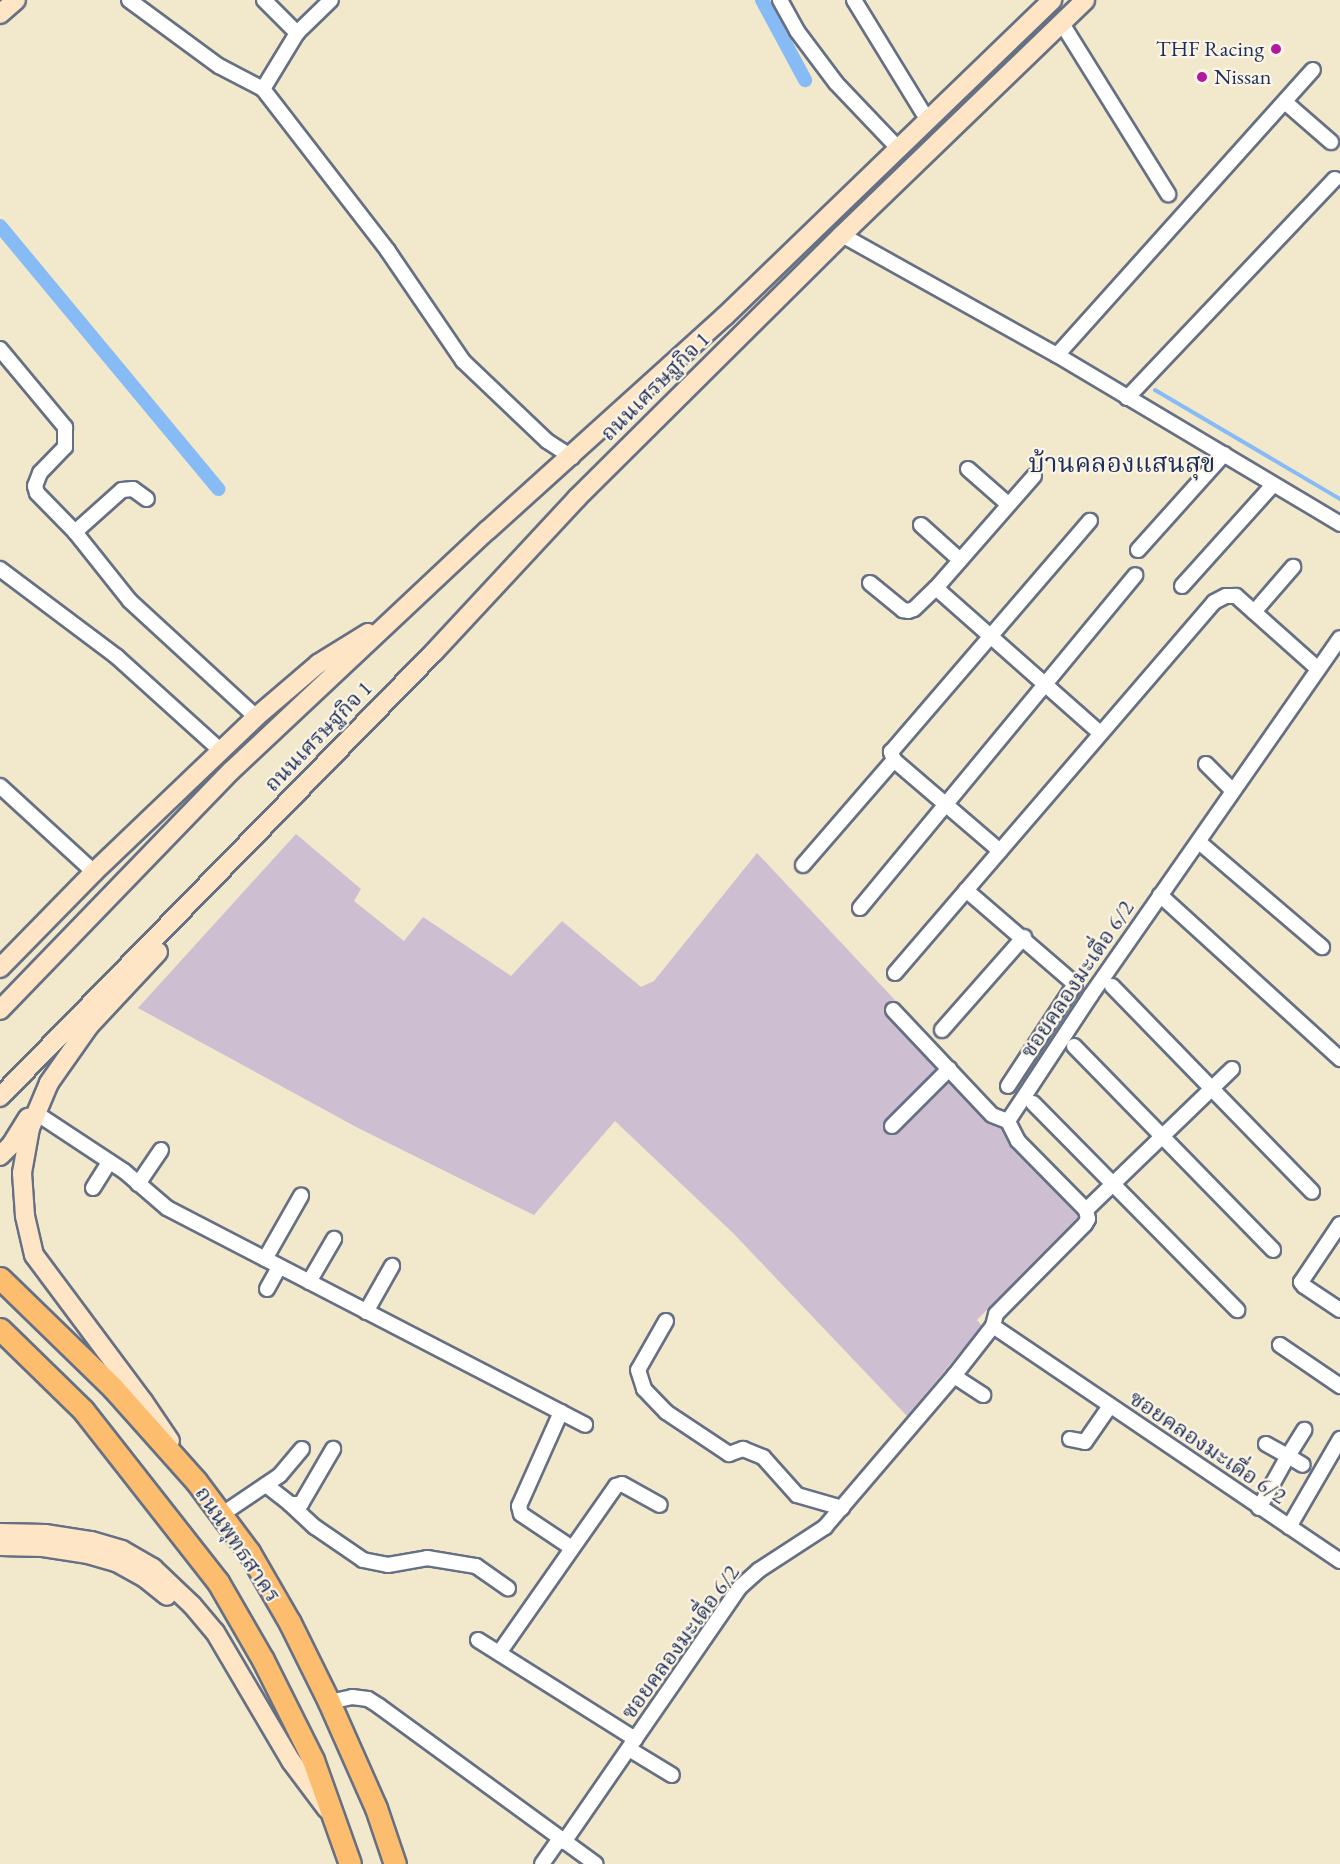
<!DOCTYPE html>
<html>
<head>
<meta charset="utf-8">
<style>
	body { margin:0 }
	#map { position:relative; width:1340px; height:1864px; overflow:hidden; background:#f2e8cc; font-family:"EB Garamond","Noto Serif Thai",serif }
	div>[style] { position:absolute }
	.industrial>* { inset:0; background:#cebed2 }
	.stream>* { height:4px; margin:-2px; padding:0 2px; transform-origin:2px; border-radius:2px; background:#86bbf5 }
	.canal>* { height:14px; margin:-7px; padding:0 7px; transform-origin:7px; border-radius:7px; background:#86bbf5 }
	.roads { filter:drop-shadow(2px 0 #667084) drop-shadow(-2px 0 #667084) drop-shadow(0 2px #667084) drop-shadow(0 -2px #667084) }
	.street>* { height:14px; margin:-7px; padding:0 7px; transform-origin:7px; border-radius:7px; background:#fff }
	.secondary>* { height:18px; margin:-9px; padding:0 9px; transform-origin:9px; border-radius:9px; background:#fee5c5 }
	.primary>* { height:21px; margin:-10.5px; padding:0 10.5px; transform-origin:10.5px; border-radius:10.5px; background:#fcbd6f }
	.dots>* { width:16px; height:16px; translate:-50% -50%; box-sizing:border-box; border:3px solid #fcf5e5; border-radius:50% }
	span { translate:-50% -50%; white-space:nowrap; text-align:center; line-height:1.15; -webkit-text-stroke:4.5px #fcf5e5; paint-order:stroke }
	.poi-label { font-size:22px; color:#1b2f5e }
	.right { translate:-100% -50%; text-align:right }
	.left { translate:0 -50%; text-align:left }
	.street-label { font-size:22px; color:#1b2f5e }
	.quarter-label { font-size:26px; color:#1b2f5e }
</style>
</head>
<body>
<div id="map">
	<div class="industrial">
		<div style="clip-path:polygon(296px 834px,361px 889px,354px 901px,404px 941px,423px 917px,511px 976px,562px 921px,641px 987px,654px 981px,757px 853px,1000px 1112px,1080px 1215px,977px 1320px,982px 1326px,907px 1416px,733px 1233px,615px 1121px,534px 1215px,358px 1128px,138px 1008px)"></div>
	</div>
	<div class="stream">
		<div style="left:1155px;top:390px;width:215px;rotate:30.5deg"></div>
	</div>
	<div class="canal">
		<div style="left:762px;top:0;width:91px;rotate:61.7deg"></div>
		<div style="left:0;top:226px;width:342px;rotate:50.3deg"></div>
	</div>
	<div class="roads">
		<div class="street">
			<div style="left:129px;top:0;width:112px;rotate:36.3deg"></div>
			<div style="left:219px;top:66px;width:50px;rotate:27.6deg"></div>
			<div style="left:263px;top:89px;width:205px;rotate:52.3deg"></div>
			<div style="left:388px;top:251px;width:133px;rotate:55.7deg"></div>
			<div style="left:463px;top:361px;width:116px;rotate:43.6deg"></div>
			<div style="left:547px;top:441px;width:30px;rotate:33deg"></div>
			<div style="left:264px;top:0;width:47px;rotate:45deg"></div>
			<div style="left:780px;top:0;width:35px;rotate:61deg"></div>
			<div style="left:797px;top:31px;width:65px;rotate:53.1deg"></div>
			<div style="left:836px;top:83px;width:88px;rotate:46.4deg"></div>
			<div style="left:854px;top:0;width:140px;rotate:58.5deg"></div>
			<div style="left:1061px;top:22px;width:203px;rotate:58.1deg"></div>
			<div style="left:263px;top:89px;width:66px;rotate:-58.7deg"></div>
			<div style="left:297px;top:33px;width:47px;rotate:-44.1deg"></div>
			<div style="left:1285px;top:102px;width:61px;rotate:41deg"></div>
			<div style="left:842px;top:235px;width:246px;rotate:29.2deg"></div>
			<div style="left:1057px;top:355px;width:330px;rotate:30.8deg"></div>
			<div style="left:0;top:349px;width:102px;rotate:50.2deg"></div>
			<div style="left:65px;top:427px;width:20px;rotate:90deg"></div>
			<div style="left:65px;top:447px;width:36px;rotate:134deg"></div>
			<div style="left:40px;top:473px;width:14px;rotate:111deg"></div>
			<div style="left:35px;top:486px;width:7px;rotate:74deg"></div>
			<div style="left:37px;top:493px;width:54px;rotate:45.7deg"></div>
			<div style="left:75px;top:532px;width:88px;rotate:51.4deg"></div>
			<div style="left:130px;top:601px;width:171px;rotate:42.6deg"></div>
			<div style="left:1057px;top:355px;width:383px;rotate:-48.1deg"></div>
			<div style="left:1127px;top:398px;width:302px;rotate:-46.5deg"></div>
			<div style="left:968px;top:469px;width:53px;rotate:41.2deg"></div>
			<div style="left:1034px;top:476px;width:149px;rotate:131.2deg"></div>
			<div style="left:936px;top:588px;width:219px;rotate:41.5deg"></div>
			<div style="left:921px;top:525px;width:52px;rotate:41.9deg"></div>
			<div style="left:75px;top:532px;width:63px;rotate:-41.8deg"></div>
			<div style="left:122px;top:490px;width:11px;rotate:-5deg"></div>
			<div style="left:133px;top:489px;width:17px;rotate:36deg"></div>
			<div style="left:1138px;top:550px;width:129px;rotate:-48.1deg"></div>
			<div style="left:0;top:569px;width:146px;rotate:36.9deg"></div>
			<div style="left:117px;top:657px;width:140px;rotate:42.1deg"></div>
			<div style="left:870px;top:583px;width:43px;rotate:39.3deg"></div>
			<div style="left:903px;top:610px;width:5px;rotate:11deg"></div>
			<div style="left:908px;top:611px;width:6px;rotate:-18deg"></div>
			<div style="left:914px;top:609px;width:30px;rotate:-44deg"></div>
			<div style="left:1182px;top:586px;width:136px;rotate:-48deg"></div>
			<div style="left:1254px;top:612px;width:60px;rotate:-49.1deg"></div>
			<div style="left:1206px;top:764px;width:38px;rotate:45deg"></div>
			<div style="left:0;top:786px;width:127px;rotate:42.5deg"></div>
			<div style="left:1199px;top:842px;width:162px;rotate:40.5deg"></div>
			<div style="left:1000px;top:851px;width:140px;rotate:-139.4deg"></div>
			<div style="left:894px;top:760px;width:9px;rotate:-111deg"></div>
			<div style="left:891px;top:752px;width:305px;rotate:-49.3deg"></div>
			<div style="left:803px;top:865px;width:139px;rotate:-49.1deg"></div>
			<div style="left:966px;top:890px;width:144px;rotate:40.8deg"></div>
			<div style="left:1075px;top:984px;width:122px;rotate:123.3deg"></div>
			<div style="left:1160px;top:895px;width:244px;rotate:42.3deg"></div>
			<div style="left:860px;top:908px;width:432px;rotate:-50.4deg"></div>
			<div style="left:895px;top:973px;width:489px;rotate:-49.3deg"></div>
			<div style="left:1214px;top:602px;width:13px;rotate:-27deg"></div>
			<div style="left:1226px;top:596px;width:10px"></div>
			<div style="left:1236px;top:596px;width:110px;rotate:41.7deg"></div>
			<div style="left:1112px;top:986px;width:287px;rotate:45.8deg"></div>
			<div style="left:893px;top:1010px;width:144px;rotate:46.7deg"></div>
			<div style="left:992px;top:1115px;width:17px;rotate:21deg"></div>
			<div style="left:942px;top:1030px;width:124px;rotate:-48.6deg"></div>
			<div style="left:1074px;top:1046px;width:285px;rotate:45.7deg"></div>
			<div style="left:1033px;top:1103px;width:291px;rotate:45.4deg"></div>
			<div style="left:36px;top:1113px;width:105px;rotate:33.4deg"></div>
			<div style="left:124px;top:1171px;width:57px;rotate:40.7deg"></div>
			<div style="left:167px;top:1208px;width:471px;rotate:27.4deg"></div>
			<div style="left:892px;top:1126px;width:81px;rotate:-45deg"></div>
			<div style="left:138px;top:1184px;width:41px;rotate:-55.9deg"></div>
			<div style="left:93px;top:1188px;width:31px;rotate:-58deg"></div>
			<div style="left:1086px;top:1210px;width:203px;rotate:-44deg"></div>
			<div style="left:1340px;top:1224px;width:70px;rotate:123.9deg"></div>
			<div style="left:1301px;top:1282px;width:5px;rotate:53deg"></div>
			<div style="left:1304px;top:1286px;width:43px;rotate:33.7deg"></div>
			<div style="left:265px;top:1259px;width:73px;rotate:-60.3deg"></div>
			<div style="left:309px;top:1282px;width:50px;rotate:-59.8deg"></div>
			<div style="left:267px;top:1289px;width:25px;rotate:-61deg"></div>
			<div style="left:366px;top:1312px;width:53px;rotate:-60.5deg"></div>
			<div style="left:666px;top:1321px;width:56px;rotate:119.7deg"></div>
			<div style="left:638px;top:1370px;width:20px;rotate:72deg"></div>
			<div style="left:644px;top:1389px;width:32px;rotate:46deg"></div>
			<div style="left:666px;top:1412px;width:76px;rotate:33.7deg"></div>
			<div style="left:729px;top:1454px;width:15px;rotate:-20deg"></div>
			<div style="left:743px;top:1449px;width:22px;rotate:22deg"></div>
			<div style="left:763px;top:1457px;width:51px;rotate:48.2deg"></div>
			<div style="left:797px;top:1495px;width:47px;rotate:16.1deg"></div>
			<div style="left:993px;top:1326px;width:419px;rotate:34.1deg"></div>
			<div style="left:1280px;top:1345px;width:73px;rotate:34.3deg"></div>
			<div style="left:954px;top:1376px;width:35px;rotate:33deg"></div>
			<div style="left:561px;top:1412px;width:103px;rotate:114.1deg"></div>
			<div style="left:519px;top:1506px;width:8px;rotate:76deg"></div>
			<div style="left:521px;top:1514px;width:61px;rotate:33.7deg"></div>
			<div style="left:1070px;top:1439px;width:15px;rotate:11deg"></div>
			<div style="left:1085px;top:1442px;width:44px;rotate:-55.2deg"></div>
			<div style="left:1266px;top:1444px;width:25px;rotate:29deg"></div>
			<div style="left:1288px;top:1456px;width:31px;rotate:-58deg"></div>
			<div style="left:266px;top:1485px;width:31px;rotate:38deg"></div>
			<div style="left:290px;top:1504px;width:11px"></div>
			<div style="left:301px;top:1504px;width:64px;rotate:-59.8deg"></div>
			<div style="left:290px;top:1504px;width:34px;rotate:43deg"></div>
			<div style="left:315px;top:1527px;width:58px;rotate:34.5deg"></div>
			<div style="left:363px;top:1560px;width:25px;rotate:11deg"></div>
			<div style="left:388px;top:1565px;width:40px;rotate:-10deg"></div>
			<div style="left:427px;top:1558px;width:50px;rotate:9.3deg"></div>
			<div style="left:476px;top:1566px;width:39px;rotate:35deg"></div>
			<div style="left:1259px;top:1508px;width:60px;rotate:-60.9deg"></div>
			<div style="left:1288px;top:1456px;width:17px;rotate:31deg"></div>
			<div style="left:221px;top:1515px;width:71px;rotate:-34.1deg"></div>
			<div style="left:280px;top:1475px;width:34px;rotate:-50deg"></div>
			<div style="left:1289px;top:1527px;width:102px;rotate:-59.9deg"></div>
			<div style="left:478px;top:1640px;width:186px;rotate:32.2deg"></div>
			<div style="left:499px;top:1653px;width:204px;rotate:-55deg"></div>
			<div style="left:616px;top:1486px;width:6px;rotate:-18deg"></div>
			<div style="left:622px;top:1484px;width:43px;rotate:28.9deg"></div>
			<div style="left:329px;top:1702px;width:24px;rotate:-12deg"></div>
			<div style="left:352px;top:1697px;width:16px;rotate:7deg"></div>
			<div style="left:368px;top:1699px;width:13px;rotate:32deg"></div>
			<div style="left:379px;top:1706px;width:268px;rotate:36.1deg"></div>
			<div style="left:629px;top:1749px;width:50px;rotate:31.2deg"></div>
			<div style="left:564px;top:1842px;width:308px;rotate:-55.4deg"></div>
			<div style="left:739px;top:1588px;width:27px;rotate:-42deg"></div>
			<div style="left:759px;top:1570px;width:79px;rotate:-33.1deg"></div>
			<div style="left:825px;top:1527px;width:199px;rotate:-49.5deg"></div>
			<div style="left:954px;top:1376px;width:63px;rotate:-52deg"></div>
			<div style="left:993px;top:1326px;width:12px;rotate:-76deg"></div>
			<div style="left:996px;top:1314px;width:127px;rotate:-45.3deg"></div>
			<div style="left:1085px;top:1224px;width:6px;rotate:-59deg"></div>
			<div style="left:1088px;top:1219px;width:9px;rotate:-103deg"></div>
			<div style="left:1086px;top:1210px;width:97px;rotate:-134.6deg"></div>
			<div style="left:1018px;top:1141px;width:22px;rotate:-117deg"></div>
			<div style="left:1008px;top:1121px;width:151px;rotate:-56.6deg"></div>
			<div style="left:1091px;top:995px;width:435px;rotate:-55.1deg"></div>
			<div style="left:542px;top:1864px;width:32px;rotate:-55deg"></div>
		</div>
		<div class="secondary">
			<div style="left:0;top:14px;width:21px;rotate:-41deg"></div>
			<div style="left:158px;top:952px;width:101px;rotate:133deg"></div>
			<div style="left:89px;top:1026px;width:70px;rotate:125.1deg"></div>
			<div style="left:49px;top:1083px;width:49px;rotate:112.9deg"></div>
			<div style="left:30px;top:1128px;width:46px;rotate:100.1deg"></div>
			<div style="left:22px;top:1173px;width:43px;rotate:86deg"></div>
			<div style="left:25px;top:1216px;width:40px;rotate:77deg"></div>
			<div style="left:34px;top:1255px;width:182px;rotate:53.3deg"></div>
			<div style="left:143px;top:1401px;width:48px;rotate:56deg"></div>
			<div style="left:0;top:968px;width:134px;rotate:-45.6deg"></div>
			<div style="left:94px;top:872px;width:224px;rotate:-43.7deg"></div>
			<div style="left:256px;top:717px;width:82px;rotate:-40.5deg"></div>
			<div style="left:318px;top:664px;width:59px;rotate:-31.8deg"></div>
			<div style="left:0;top:1010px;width:332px;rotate:-46deg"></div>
			<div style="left:231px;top:771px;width:352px;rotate:-43.2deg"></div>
			<div style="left:488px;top:530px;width:319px;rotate:-42.1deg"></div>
			<div style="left:725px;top:316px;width:455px;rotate:-44deg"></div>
			<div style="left:0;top:1097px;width:622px;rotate:-45.72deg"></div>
			<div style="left:434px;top:652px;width:210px;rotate:-47.1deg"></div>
			<div style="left:577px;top:498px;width:373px;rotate:-44.8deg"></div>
			<div style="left:842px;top:235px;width:338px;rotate:-44deg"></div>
			<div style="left:0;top:1156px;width:16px;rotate:-45deg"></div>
			<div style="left:11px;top:1145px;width:32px;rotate:-58deg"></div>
			<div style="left:0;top:1533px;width:45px;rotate:1.3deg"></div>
			<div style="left:45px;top:1534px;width:47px;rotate:8.7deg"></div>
			<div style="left:91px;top:1541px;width:32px;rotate:16deg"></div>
			<div style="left:122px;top:1550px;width:36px;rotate:30deg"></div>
			<div style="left:153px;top:1568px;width:54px;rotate:43.5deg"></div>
			<div style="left:192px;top:1605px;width:35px;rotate:50deg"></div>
			<div style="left:215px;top:1632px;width:150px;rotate:59.5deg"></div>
			<div style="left:291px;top:1761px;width:60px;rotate:53.1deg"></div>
			<div style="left:0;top:1546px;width:43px;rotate:1.3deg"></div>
			<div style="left:43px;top:1547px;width:46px;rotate:8.8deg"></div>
			<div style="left:88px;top:1554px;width:29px;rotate:16deg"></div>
			<div style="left:116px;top:1562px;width:33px;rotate:29deg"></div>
			<div style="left:145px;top:1578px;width:28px;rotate:39deg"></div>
		</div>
		<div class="primary">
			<div style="left:0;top:1278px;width:158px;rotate:44.2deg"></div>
			<div style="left:113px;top:1388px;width:125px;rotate:48.3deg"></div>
			<div style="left:196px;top:1481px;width:89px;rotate:53.3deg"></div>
			<div style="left:249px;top:1552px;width:82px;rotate:60deg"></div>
			<div style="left:290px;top:1623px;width:88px;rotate:63.7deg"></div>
			<div style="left:329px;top:1702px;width:116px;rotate:66.1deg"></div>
			<div style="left:376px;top:1808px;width:59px;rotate:71.3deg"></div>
			<div style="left:0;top:1329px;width:116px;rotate:44.3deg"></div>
			<div style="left:83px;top:1410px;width:219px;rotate:51.9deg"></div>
			<div style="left:218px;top:1582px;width:90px;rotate:60deg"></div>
			<div style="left:263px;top:1660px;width:112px;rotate:63.4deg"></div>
			<div style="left:313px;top:1760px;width:110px;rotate:70.4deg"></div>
		</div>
	</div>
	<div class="dots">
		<div style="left:1276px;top:49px;background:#b5179e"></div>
		<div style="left:1202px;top:77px;background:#b5179e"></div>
	</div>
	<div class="poi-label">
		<span class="right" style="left:1264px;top:49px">THF Racing</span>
		<span class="left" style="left:1214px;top:77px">Nissan</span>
	</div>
	<div class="street-label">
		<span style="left:655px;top:386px;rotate:-45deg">ถนนเศรษฐกิจ 1</span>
		<span style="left:318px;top:736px;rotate:-46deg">ถนนเศรษฐกิจ 1</span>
		<span style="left:1077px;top:979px;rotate:-56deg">ซอยคลองมะเดื่อ 6/2</span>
		<span style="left:1208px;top:1447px;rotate:34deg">ซอยคลองมะเดื่อ 6/2</span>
		<span style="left:238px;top:1544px;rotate:56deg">ถนนพุทธสาคร</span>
		<span style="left:680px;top:1642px;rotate:-54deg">ซอยคลองมะเดื่อ 6/2</span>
	</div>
	<div class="quarter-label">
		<span style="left:1122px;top:464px">บ้านคลองแสนสุข</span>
	</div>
</div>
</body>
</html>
